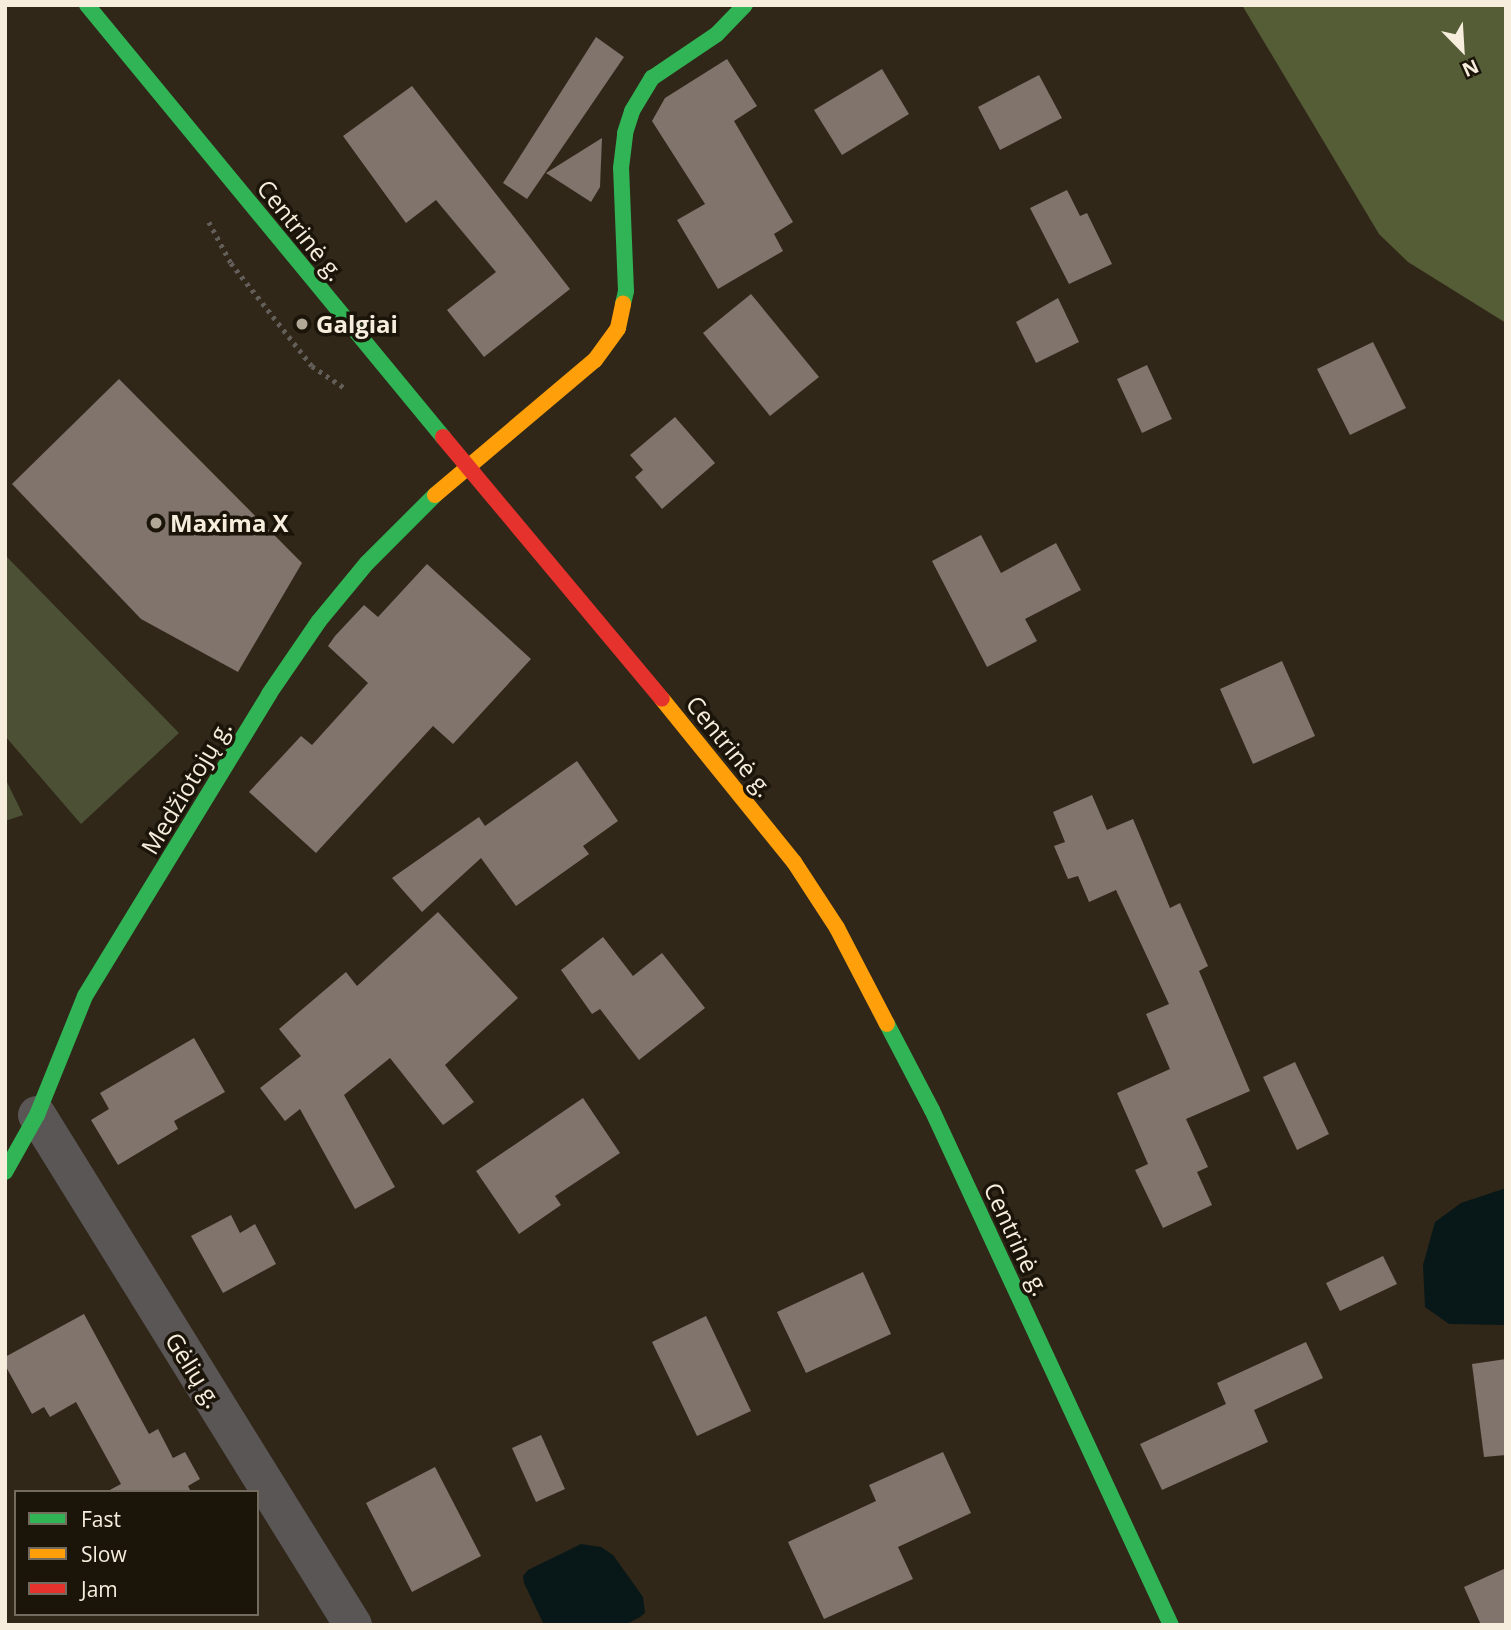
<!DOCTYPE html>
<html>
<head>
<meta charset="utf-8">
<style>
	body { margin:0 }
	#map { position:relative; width:1511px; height:1630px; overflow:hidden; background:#302719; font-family:"Open Sans",sans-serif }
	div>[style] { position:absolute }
	.green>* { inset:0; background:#4c5136 }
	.forest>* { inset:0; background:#555d36 }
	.water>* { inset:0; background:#081818 }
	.building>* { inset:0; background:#80746d }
	.path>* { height:4.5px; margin-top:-2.25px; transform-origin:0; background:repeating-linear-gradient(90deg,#645e5a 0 3.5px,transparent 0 8.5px) }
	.street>* { height:38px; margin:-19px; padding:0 19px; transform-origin:19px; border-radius:19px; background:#5a5656 }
	.fast>* { height:16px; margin:-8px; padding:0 8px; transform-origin:8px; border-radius:8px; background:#30b455 }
	.slow>* { height:16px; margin:-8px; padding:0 8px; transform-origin:8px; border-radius:8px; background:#ff9f0a }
	.jam>* { height:16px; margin:-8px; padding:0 8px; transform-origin:8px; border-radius:8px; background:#e5322d }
	.dots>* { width:19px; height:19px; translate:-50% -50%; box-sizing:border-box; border:4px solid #1b1409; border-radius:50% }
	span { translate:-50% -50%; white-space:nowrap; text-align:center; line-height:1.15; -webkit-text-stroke:7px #1b1409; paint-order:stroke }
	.street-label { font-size:24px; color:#f7eddd }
	.poi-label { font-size:24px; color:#f7eddd; font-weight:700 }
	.left { translate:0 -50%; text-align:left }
	.frame { position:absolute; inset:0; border:7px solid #f7eddd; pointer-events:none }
	.legend { position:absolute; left:14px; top:1490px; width:245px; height:126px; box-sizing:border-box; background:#1b1409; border:2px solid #736b5e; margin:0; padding:9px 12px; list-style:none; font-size:21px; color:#f7eddd }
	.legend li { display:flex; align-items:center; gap:14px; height:35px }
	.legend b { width:35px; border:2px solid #736b5e }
	.north { position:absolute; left:1427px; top:14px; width:70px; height:70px; -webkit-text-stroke:5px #1b1409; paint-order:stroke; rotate:156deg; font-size:19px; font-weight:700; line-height:28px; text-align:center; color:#f7eddd }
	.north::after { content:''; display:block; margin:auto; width:24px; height:32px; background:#f7eddd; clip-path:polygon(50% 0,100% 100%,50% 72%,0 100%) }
</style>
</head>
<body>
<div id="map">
	<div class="green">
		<div style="clip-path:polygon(5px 555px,179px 733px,81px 824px,5px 736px)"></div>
		<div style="clip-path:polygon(5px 778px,23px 815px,5px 821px)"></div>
	</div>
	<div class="forest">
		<div style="clip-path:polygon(1242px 5px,1506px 5px,1506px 323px,1408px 262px,1379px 234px)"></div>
	</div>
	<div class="water">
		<div style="clip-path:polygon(1506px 1188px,1506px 1325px,1449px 1324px,1425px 1307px,1423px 1265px,1435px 1222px,1461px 1203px)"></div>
		<div style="clip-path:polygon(581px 1544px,601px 1547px,613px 1555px,643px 1597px,645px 1613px,640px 1617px,625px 1625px,544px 1625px,524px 1583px,523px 1576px,528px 1570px)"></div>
	</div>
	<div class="building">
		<div style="clip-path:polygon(596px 37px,624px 57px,527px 199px,503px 183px)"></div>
		<div style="clip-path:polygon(727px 59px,757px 106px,734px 121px,793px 222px,774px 234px,783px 251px,718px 289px,677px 220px,705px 204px,652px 121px,665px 98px)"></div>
		<div style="clip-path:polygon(882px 69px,909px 114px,842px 155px,814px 110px)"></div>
		<div style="clip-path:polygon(1039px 75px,1062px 118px,1000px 150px,978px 107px)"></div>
		<div style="clip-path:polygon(412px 86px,570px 289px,484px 357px,447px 310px,496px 272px,436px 200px,406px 223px,343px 136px)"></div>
		<div style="clip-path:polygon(602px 138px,600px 187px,591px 202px,546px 173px)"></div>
		<div style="clip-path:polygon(1067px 190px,1080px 216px,1087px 213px,1112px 264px,1069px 284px,1030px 208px)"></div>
		<div style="clip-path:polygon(751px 294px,819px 377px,770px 416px,703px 333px)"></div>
		<div style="clip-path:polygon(1058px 298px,1079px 342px,1036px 363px,1016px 322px)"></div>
		<div style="clip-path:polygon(1373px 342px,1406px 408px,1350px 435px,1317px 369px)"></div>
		<div style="clip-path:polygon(1147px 365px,1172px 419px,1142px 433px,1117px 379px)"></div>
		<div style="clip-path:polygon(119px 379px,302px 563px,238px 672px,141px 619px,12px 484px)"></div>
		<div style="clip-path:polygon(675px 417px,715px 463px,662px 509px,635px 477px,643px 470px,630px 455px)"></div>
		<div style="clip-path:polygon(981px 535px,1001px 573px,1056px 543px,1081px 590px,1025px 619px,1037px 641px,987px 667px,932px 561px)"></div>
		<div style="clip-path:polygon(427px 564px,531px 659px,453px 744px,433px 726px,316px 853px,249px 792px,301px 736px,312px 745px,368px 683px,328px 646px,335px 636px,364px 605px,378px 617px)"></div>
		<div style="clip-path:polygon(1282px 661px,1315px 736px,1253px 764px,1220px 689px)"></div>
		<div style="clip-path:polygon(577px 761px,618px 821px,583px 846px,589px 854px,516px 906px,481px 858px,422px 912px,392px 878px,479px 817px,485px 826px)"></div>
		<div style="clip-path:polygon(1092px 795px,1107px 830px,1133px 819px,1170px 908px,1180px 903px,1208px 966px,1199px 971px,1250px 1091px,1186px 1119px,1208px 1167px,1197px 1172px,1212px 1205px,1163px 1228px,1135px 1170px,1148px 1164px,1117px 1093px,1170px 1069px,1146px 1014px,1169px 1004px,1116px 890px,1089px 902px,1078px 876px,1068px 879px,1054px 846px,1065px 842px,1053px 812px)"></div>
		<div style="clip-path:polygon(438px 912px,518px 998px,445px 1065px,474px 1102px,443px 1125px,390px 1058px,344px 1095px,395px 1187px,355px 1209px,300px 1109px,285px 1121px,260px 1088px,301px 1056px,279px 1029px,346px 972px,357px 986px)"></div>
		<div style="clip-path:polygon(603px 937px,633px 976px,662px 953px,705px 1008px,639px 1060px,600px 1009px,592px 1014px,561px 970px)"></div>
		<div style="clip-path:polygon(194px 1038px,225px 1092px,174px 1121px,178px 1129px,118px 1165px,91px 1120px,109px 1109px,100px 1093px)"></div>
		<div style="clip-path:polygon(1295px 1062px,1329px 1134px,1297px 1150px,1263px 1077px)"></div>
		<div style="clip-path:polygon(583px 1098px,620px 1153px,555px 1196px,561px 1205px,519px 1234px,476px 1171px)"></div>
		<div style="clip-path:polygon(231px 1215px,240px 1233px,255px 1224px,276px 1264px,223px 1293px,191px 1236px)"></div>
		<div style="clip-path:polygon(1383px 1256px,1397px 1284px,1340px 1311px,1326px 1283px)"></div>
		<div style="clip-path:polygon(863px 1272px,891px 1334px,806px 1373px,777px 1312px)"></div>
		<div style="clip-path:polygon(84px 1314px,149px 1434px,158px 1429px,173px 1458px,185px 1452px,200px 1479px,188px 1486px,191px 1492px,106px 1492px,121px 1484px,76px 1402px,50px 1417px,44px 1407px,32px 1414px,5px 1365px,5px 1357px)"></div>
		<div style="clip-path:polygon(706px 1316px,751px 1411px,697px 1436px,652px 1342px)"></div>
		<div style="clip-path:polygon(1306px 1342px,1323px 1378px,1254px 1410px,1268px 1442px,1162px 1490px,1140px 1444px,1226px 1404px,1217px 1383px)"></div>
		<div style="clip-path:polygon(1506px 1359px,1506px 1455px,1484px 1457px,1472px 1364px)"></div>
		<div style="clip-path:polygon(541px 1435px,565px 1489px,536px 1502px,512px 1448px)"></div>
		<div style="clip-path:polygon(943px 1452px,971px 1513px,898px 1547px,913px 1579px,824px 1619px,788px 1542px,876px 1501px,869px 1485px)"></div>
		<div style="clip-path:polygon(435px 1467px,481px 1556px,412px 1592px,366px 1503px)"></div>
		<div style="clip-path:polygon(1506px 1568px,1506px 1625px,1481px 1625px,1464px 1587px)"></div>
	</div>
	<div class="path">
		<div style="left:209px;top:222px;width:47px;rotate:61.8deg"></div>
		<div style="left:231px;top:263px;width:131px;rotate:51.8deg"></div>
		<div style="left:312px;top:366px;width:41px;rotate:34.1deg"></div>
	</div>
	<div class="street">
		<div style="left:37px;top:1115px;width:600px;rotate:58.22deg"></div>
	</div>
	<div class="fast">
		<div style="left:87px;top:5px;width:560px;rotate:50.51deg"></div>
		<div style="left:623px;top:304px;width:13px;rotate:-77deg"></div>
		<div style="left:626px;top:291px;width:123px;rotate:-92.3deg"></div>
		<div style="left:621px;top:168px;width:35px;rotate:-83deg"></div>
		<div style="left:625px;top:133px;width:23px;rotate:-72deg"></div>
		<div style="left:632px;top:111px;width:39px;rotate:-59deg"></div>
		<div style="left:652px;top:78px;width:78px;rotate:-34.1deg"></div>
		<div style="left:717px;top:34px;width:40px;rotate:-46deg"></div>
		<div style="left:887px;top:1024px;width:97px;rotate:62.4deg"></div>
		<div style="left:932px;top:1110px;width:568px;rotate:65.11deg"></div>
		<div style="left:5px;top:1172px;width:65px;rotate:-60.7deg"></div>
		<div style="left:37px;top:1115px;width:128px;rotate:-68deg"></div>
		<div style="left:85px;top:996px;width:354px;rotate:-58.6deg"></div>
		<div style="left:269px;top:694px;width:88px;rotate:-55.6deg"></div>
		<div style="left:319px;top:621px;width:75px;rotate:-50.4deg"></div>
		<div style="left:367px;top:563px;width:96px;rotate:-45deg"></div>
	</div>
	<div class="slow">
		<div style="left:435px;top:495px;width:209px;rotate:-40.2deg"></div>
		<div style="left:595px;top:360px;width:39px;rotate:-54deg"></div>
		<div style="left:618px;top:328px;width:25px;rotate:-78deg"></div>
		<div style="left:662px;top:699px;width:210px;rotate:51deg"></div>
		<div style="left:794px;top:862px;width:79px;rotate:56.9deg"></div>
		<div style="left:837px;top:928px;width:108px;rotate:62.5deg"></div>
	</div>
	<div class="jam">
		<div style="left:443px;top:437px;width:341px;rotate:50.1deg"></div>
	</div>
	<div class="dots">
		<div style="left:302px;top:324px;background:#b1a898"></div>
		<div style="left:156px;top:523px;background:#b1a898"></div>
	</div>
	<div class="street-label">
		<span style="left:301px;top:230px;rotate:51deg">Centrinė g.</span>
		<span style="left:730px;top:746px;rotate:51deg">Centrinė g.</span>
		<span style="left:186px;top:787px;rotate:-59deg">Medžiotojų g.</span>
		<span style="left:1017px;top:1239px;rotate:65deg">Centrinė g.</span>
		<span style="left:194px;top:1370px;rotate:58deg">Gėlių g.</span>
	</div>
	<div class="poi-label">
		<span class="left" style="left:316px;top:324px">Galgiai</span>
		<span class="left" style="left:170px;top:523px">Maxima X</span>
	</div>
	<div class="frame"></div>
	<ul class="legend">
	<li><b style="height:9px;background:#30b455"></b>Fast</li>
	<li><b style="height:9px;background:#ff9f0a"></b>Slow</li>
	<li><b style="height:9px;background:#e5322d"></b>Jam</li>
	</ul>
	<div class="north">N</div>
</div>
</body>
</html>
